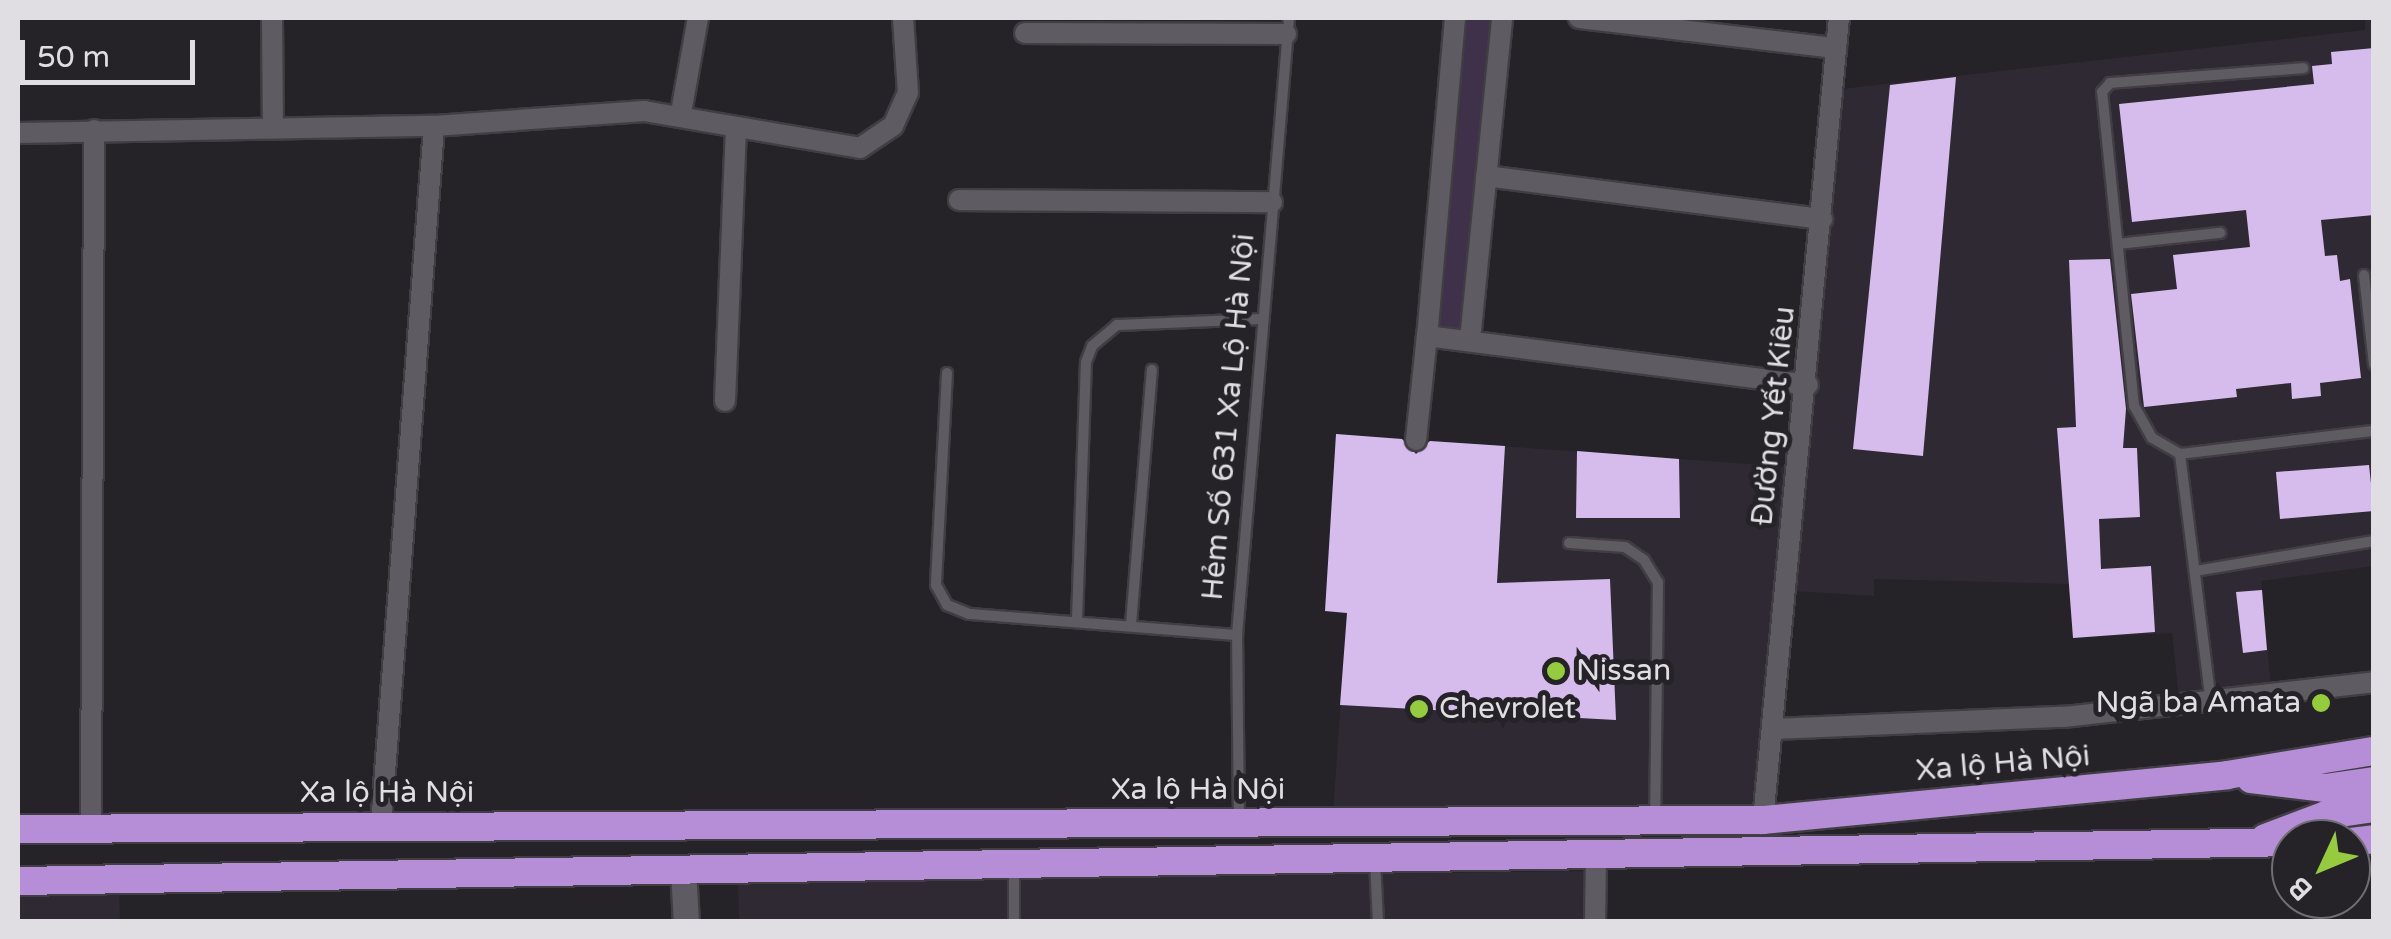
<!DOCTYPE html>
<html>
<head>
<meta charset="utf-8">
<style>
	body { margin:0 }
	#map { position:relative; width:2391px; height:939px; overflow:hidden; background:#252228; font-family:"Varela Round",sans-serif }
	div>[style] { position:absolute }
	.built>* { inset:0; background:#2f2934 }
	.green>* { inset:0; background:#3f314a }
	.building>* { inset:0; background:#d5bcec }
	.roads { filter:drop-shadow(2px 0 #403e43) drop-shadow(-2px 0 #403e43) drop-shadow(0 2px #403e43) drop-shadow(0 -2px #403e43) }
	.service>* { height:10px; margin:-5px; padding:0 5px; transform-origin:5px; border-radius:5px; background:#5f5b62 }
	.minor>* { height:20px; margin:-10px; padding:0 10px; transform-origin:10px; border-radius:10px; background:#5f5b62 }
	.tertiary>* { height:25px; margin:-12.5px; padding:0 12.5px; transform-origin:12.5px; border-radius:12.5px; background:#5f5b62 }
	.trunk>* { height:28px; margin:-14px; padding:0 14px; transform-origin:14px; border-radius:14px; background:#b68ed7 }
	.dots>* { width:28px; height:28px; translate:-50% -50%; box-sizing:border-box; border:5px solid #252228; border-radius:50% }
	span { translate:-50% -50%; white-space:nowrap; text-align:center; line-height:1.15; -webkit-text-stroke:10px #252228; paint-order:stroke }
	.street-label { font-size:30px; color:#e0dee3 }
	.poi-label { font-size:30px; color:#e0dee3 }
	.left { translate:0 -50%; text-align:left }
	.right { translate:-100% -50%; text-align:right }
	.frame { position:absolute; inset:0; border:20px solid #e0dee3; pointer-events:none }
	.north { position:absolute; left:2271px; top:819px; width:100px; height:100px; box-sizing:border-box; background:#252228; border:2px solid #706d73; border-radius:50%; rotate:226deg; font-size:28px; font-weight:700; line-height:40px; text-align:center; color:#e0dee3 }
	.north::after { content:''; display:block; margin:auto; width:35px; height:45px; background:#94cc3d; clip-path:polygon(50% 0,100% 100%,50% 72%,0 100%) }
	.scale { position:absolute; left:20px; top:40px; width:175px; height:45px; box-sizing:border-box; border:5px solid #e0dee3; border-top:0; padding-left:12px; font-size:30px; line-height:35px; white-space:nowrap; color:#e0dee3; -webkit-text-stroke:8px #252228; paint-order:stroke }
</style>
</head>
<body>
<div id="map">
	<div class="built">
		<div style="clip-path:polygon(2365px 18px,2373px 18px,2373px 566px,2261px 581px,2271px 688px,2179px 699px,2172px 633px,2073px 638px,2069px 584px,1874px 579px,1874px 596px,1794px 591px,1841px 89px,2365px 30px)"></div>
		<div style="clip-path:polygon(1336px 434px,1791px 467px,1756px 806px,1333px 813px,1347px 614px,1325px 611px)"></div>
		<div style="clip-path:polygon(1587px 871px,1587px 921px,739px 922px,738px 882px)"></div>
		<div style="clip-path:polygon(119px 891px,120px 921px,18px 921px,18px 894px)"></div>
	</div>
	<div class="green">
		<div style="clip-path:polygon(1463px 18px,1493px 18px,1462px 331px,1436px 329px)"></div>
	</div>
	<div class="building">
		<div style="clip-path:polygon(2374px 48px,2374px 215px,2321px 220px,2325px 256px,2337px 255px,2340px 281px,2350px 279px,2361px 378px,2320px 383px,2321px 396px,2292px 399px,2291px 383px,2236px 389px,2237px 397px,2144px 407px,2131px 294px,2177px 289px,2173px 255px,2250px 247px,2246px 210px,2132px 222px,2119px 104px,2314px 84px,2312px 66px,2332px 64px,2331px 52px)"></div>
		<div style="clip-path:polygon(1956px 77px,1923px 456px,1853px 449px,1890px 85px)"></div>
		<div style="clip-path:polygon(2110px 259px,2126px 409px,2123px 448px,2137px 448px,2140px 517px,2099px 519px,2101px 569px,2151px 566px,2155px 632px,2073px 638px,2057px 428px,2076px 427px,2069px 260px)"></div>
		<div style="clip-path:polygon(1336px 434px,1402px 439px,1416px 454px,1430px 441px,1505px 446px,1497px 583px,1610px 579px,1616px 720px,1340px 705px,1347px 613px,1325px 611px)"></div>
		<div style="clip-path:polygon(1577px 451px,1679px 459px,1680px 518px,1576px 518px)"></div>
		<div style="clip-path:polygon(2369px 465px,2374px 511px,2280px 519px,2276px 472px)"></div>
		<div style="clip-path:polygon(2262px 590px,2267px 650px,2243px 653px,2236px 592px)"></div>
	</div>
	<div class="roads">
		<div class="service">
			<div style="left:2118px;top:244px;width:103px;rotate:-6.2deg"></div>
			<div style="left:2364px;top:275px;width:90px;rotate:83.6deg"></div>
			<div style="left:947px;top:373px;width:212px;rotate:93deg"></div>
			<div style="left:936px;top:585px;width:23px;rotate:61deg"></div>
			<div style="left:947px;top:605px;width:24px;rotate:22deg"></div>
			<div style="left:969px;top:614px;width:269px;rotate:4.5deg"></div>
			<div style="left:2180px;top:454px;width:32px;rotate:-150deg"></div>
			<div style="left:2152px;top:438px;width:37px;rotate:-119deg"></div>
			<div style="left:2134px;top:406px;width:316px;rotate:-95.8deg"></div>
			<div style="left:2102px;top:92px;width:12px;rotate:-48deg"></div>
			<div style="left:2110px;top:83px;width:194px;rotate:-4.4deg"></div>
			<div style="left:1569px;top:543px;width:56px;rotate:4.1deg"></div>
			<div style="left:1625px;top:547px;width:23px;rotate:34deg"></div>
			<div style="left:1644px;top:560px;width:26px;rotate:58deg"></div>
			<div style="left:1658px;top:582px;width:238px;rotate:90.7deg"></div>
			<div style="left:2195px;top:571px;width:181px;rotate:-9.5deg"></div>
			<div style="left:1077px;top:619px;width:257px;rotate:-88deg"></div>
			<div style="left:1086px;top:362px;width:17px;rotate:-69deg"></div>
			<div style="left:1092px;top:346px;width:33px;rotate:-40deg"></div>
			<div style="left:1117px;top:325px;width:145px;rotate:-2.4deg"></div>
			<div style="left:1131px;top:624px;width:255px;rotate:-85.3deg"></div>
			<div style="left:2211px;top:703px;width:251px;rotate:-97.1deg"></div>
			<div style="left:2180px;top:454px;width:195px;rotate:-6.8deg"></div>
			<div style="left:1239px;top:821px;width:186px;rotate:-90.6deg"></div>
			<div style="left:1237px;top:635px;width:619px;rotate:-85.18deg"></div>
			<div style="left:1375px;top:861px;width:61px;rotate:87.2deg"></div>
			<div style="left:1014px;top:865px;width:57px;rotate:90deg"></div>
		</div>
		<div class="minor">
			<div style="left:272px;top:18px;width:109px;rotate:89.5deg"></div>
			<div style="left:1455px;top:18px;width:319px;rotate:95deg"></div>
			<div style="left:1427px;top:336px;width:384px;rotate:7.3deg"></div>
			<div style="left:1579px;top:18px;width:259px;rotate:6.7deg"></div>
			<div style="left:1025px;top:33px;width:261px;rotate:0.2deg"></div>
			<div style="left:681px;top:113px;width:97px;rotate:-79.9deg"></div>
			<div style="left:18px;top:133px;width:416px;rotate:-1deg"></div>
			<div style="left:434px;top:126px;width:211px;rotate:-4.1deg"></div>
			<div style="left:644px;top:111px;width:219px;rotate:9.7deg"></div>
			<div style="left:860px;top:148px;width:40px;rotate:-34deg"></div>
			<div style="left:893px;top:126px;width:36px;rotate:-66deg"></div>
			<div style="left:908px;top:93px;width:75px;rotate:-93.8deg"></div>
			<div style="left:1486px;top:176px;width:339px;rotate:7.3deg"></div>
			<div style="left:959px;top:200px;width:313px;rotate:0.4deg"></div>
			<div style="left:1470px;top:340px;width:324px;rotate:-84.3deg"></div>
			<div style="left:725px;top:401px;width:272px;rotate:-87.7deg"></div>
			<div style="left:1416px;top:440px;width:105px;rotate:-84deg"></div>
			<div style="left:1772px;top:729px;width:292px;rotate:-2.4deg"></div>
			<div style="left:2064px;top:717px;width:312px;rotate:-6.4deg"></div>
			<div style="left:1763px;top:820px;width:806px;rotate:-84.59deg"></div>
			<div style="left:381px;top:825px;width:701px;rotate:-85.66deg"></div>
			<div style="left:91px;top:828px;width:698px;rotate:-89.75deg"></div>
			<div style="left:1595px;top:922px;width:65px;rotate:-89.1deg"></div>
		</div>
		<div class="tertiary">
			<div style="left:683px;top:869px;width:53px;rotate:86.8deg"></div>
		</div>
		<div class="trunk">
			<div style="left:2251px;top:779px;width:75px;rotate:6.9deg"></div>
			<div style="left:2325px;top:788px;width:49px;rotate:-8.1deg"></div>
			<div style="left:18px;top:829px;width:1745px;rotate:-0.3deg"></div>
			<div style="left:1763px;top:820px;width:466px;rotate:-5.5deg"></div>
			<div style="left:2227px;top:775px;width:149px;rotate:-9.3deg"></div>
			<div style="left:2265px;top:838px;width:65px;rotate:-20.7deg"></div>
			<div style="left:2326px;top:815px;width:49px;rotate:-8.3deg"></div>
			<div style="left:2351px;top:842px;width:23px;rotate:-7deg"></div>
			<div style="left:18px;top:881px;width:2273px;rotate:-0.98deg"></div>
		</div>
	</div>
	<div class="dots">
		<div style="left:1556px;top:671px;background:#94cc3d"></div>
		<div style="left:2321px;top:703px;background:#94cc3d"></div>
		<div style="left:1419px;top:709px;background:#94cc3d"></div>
	</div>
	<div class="street-label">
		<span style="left:1774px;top:416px;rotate:-84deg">Đường Yết Kiêu</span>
		<span style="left:1229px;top:417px;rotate:-85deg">Hẻm Số 631 Xa Lộ Hà Nội</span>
		<span style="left:2003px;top:764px;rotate:-5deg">Xa lộ Hà Nội</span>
		<span style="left:1198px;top:790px">Xa lộ Hà Nội</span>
		<span style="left:387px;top:793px">Xa lộ Hà Nội</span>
	</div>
	<div class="poi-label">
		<span class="left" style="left:1576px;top:671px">Nissan</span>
		<span class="right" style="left:2301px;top:703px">Ngã ba Amata</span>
		<span class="left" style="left:1439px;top:709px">Chevrolet</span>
	</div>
	<div class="frame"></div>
	<div class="north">B</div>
	<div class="scale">50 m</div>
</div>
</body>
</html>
